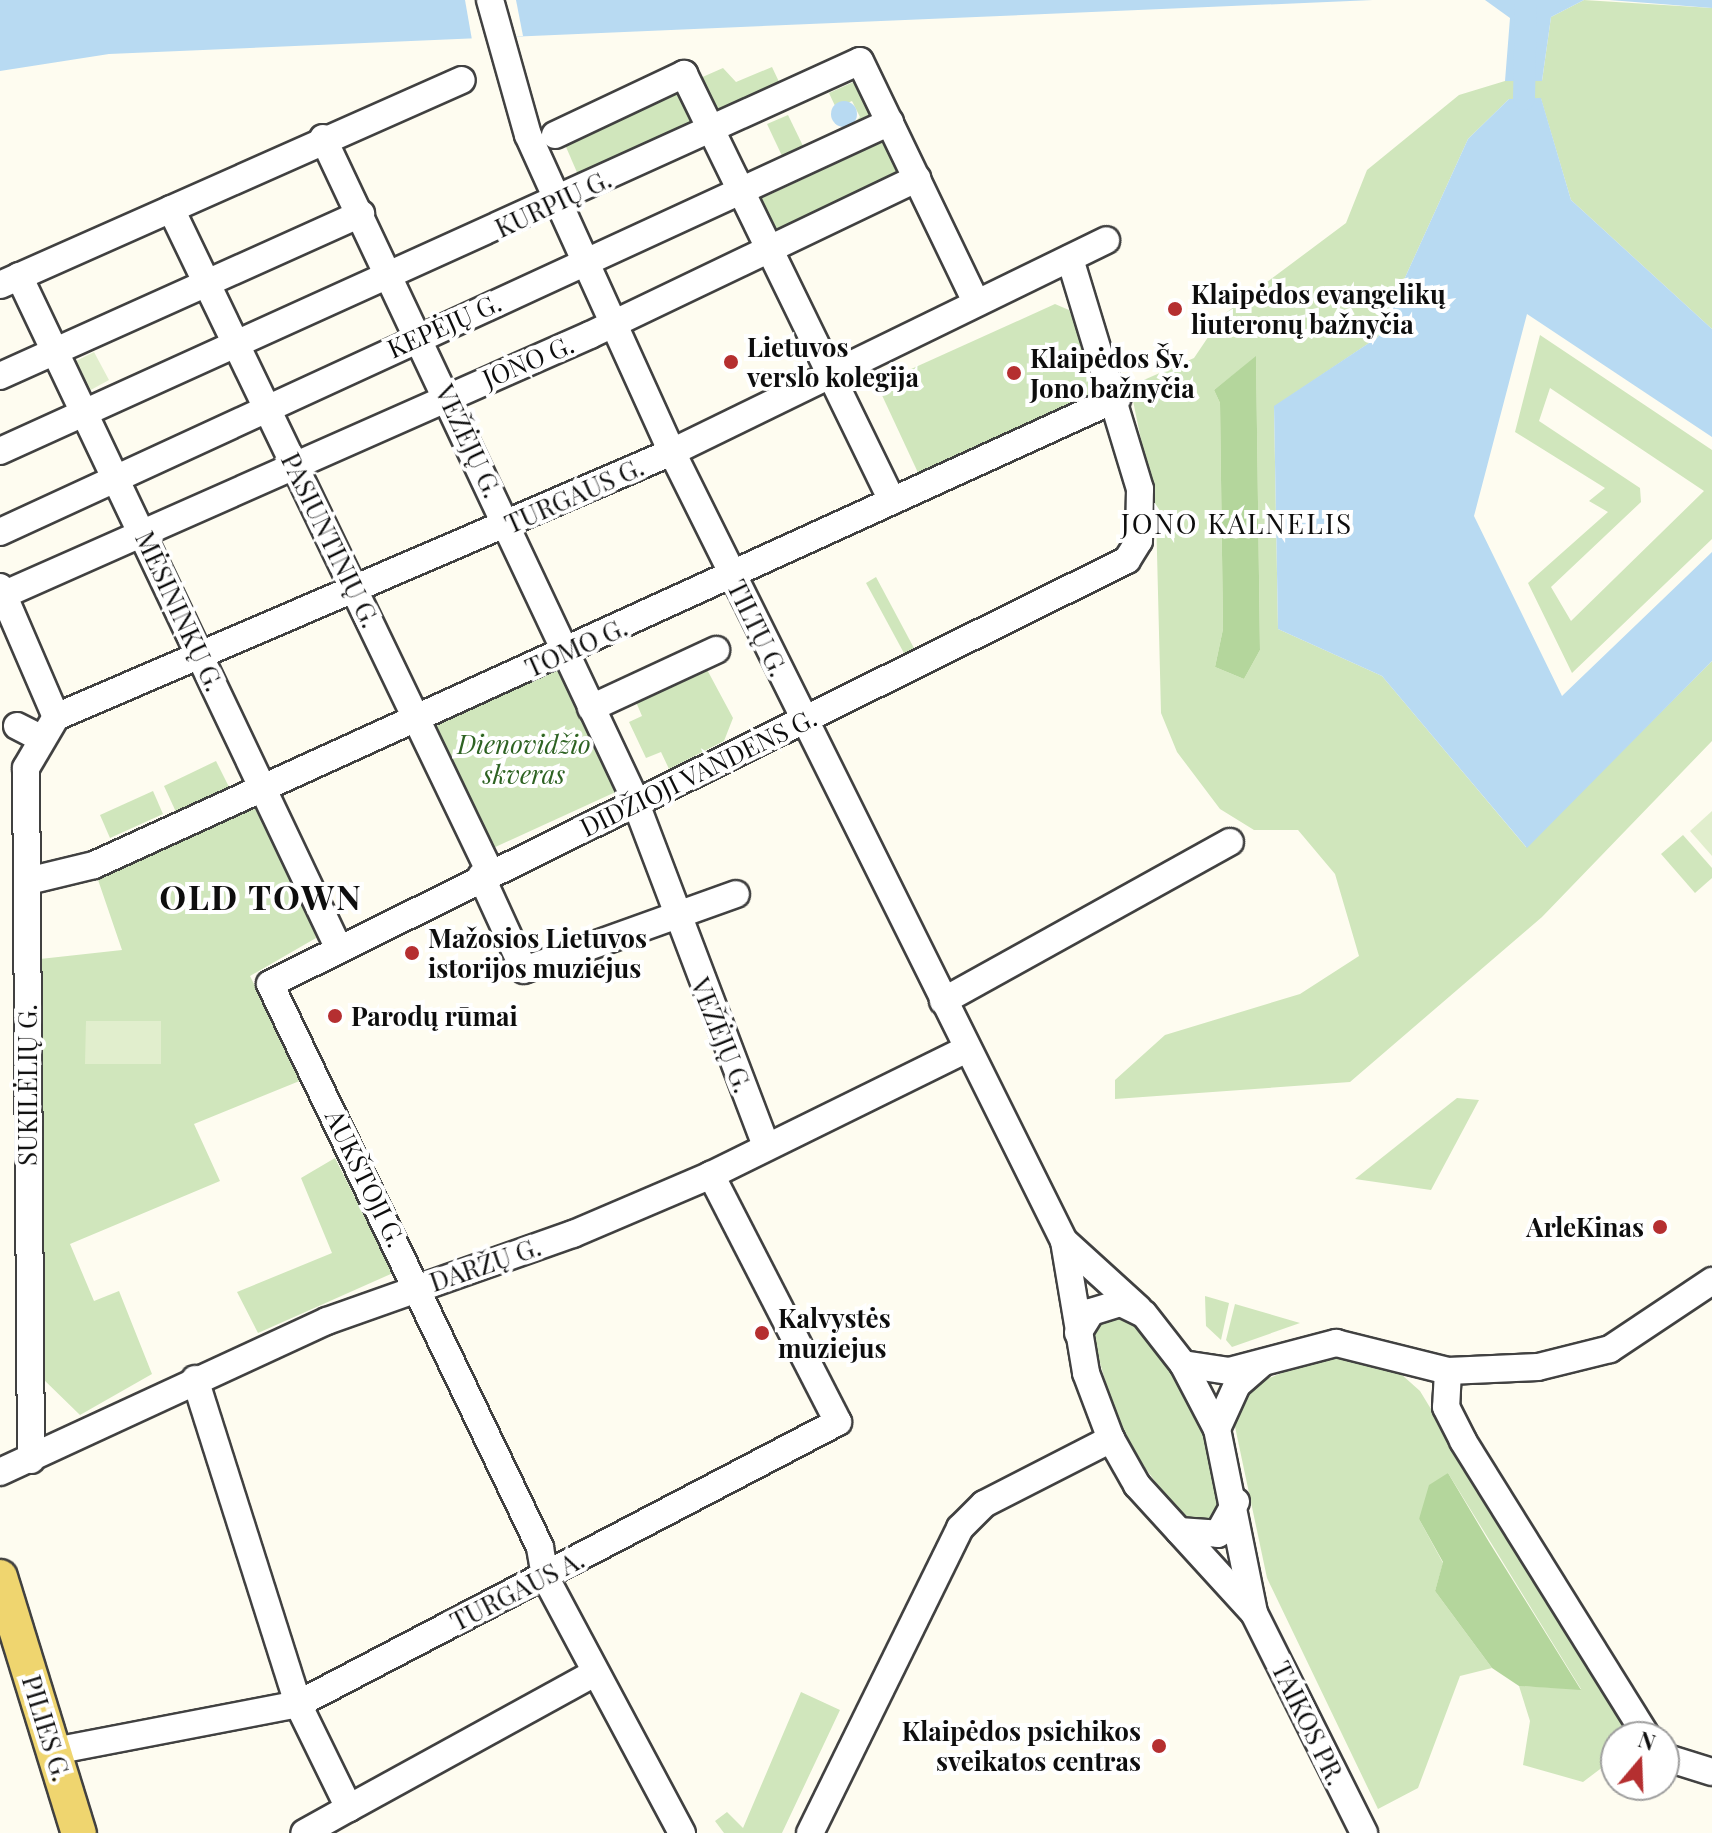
<!DOCTYPE html>
<html>
<head>
<meta charset="utf-8">
<style>
	body { margin:0 }
	#map { position:relative; width:1712px; height:1833px; overflow:hidden; background:#fefcf0; font-family:"Playfair Display",serif }
	div>[style] { position:absolute }
	.green>* { inset:0; background:#d0e6bc }
	.forest>* { inset:0; background:#b4d69c }
	.pitch>* { inset:0; background:#e1eecd }
	.water>* { inset:0; background:#b8daf2 }
	.round { border-radius:50% }
	.pier>* { inset:0; background:#fefcf0 }
	.canal>* { height:22px; margin:-11px; padding:0 11px; transform-origin:11px; border-radius:11px; background:#b8daf2 }
	.roads { filter:drop-shadow(2px 0 #414141) drop-shadow(-2px 0 #414141) drop-shadow(0 2px #414141) drop-shadow(0 -2px #414141) }
	.minor>* { height:26px; margin:-13px; padding:0 13px; transform-origin:13px; border-radius:13px; background:#fff }
	.major>* { height:34px; margin:-17px; padding:0 17px; transform-origin:17px; border-radius:17px; background:#efd56f }
	.dots>* { width:22px; height:22px; translate:-50% -50%; box-sizing:border-box; border:4px solid #fff; border-radius:50% }
	span { translate:-50% -50%; white-space:nowrap; text-align:center; line-height:1.15; -webkit-text-stroke:8px #fff; paint-order:stroke }
	.street-label { font-size:26px; color:#0e0e0e }
	.poi-label { font-size:26px; color:#0e0e0e; font-weight:700 }
	.left { translate:0 -50%; text-align:left }
	.right { translate:-100% -50%; text-align:right }
	.park-label { font-size:26px; color:#2d6222; font-style:italic }
	.neighbourhood-label { font-size:28px; color:#0e0e0e; letter-spacing:2px }
	.district-label { font-size:34px; color:#0e0e0e; font-weight:700; letter-spacing:2px }
	.north { position:absolute; left:1600px; top:1721px; width:80px; height:80px; box-sizing:border-box; background:#fff; border:2px solid #9f9f9f; border-radius:50%; rotate:19deg; font-size:22px; font-weight:700; line-height:32px; text-align:center; color:#0e0e0e }
	.north::after { content:''; display:block; margin:auto; width:28px; height:36px; background:#b52f30; clip-path:polygon(50% 0,100% 100%,50% 72%,0 100%) }
</style>
</head>
<body>
<div id="map">
	<div class="green">
		<div style="clip-path:polygon(evenodd,1584px 0,1712px 8px,1712px 329px,1571px 200px,1541px 99px,1509px 99px,1468px 139px,1378px 337px,1274px 407px,1278px 629px,1382px 676px,1526px 847px,1712px 661px,1712px 741px,1542px 917px,1350px 1082px,1115px 1099px,1115px 1080px,1165px 1035px,1300px 994px,1359px 956px,1335px 874px,1298px 830px,1254px 830px,1220px 809px,1177px 752px,1161px 713px,1156px 513px,1130px 386px,1194px 358px,1223px 315px,1346px 223px,1367px 170px,1459px 95px,1505px 81px,1542px 81px,1551px 17px,1584px 0,1256px 357px,1260px 650px,1244px 679px,1215px 667px,1223px 629px,1220px 403px,1214px 390px,1256px 357px)"></div>
		<div style="clip-path:polygon(772px 67px,781px 86px,716px 117px,698px 79px,723px 68px,736px 82px)"></div>
		<div style="clip-path:polygon(860px 79px,877px 116px,846px 130px,860px 117px,852px 101px,836px 108px,829px 93px)"></div>
		<div style="clip-path:polygon(679px 88px,696px 124px,579px 177px,563px 140px)"></div>
		<div style="clip-path:polygon(788px 115px,804px 148px,783px 158px,767px 124px)"></div>
		<div style="clip-path:polygon(887px 140px,903px 175px,773px 239px,756px 201px)"></div>
		<div style="clip-path:polygon(1055px 304px,1069px 310px,1103px 391px,920px 477px,880px 391px,909px 370px)"></div>
		<div style="clip-path:polygon(evenodd,1540px 335px,1712px 450px,1712px 539px,1572px 673px,1528px 583px,1608px 512px,1589px 501px,1605px 488px,1515px 432px,1540px 335px,1550px 388px,1704px 491px,1571px 621px,1551px 587px,1641px 502px,1640px 488px,1539px 421px,1550px 388px)"></div>
		<div style="clip-path:polygon(876px 577px,915px 650px,905px 655px,866px 583px)"></div>
		<div style="clip-path:polygon(704px 664px,733px 718px,724px 741px,669px 769px,661px 752px,646px 758px,629px 722px,642px 716px,633px 695px)"></div>
		<div style="clip-path:polygon(562px 665px,620px 790px,491px 849px,432px 728px)"></div>
		<div style="clip-path:polygon(216px 761px,229px 787px,176px 812px,164px 786px)"></div>
		<div style="clip-path:polygon(153px 791px,163px 814px,110px 838px,100px 815px)"></div>
		<div style="clip-path:polygon(261px 801px,307px 898px,316px 938px,250px 976px,302px 1080px,194px 1124px,220px 1181px,70px 1244px,94px 1301px,119px 1291px,152px 1374px,80px 1415px,40px 1376px,40px 959px,122px 950px,96px 874px)"></div>
		<div style="clip-path:polygon(1683px 835px,1712px 868px,1712px 878px,1695px 893px,1661px 854px)"></div>
		<div style="clip-path:polygon(1457px 1098px,1479px 1100px,1431px 1190px,1355px 1179px)"></div>
		<div style="clip-path:polygon(335px 1158px,393px 1273px,258px 1333px,237px 1292px,332px 1253px,301px 1178px)"></div>
		<div style="clip-path:polygon(1205px 1296px,1229px 1303px,1221px 1340px,1206px 1326px)"></div>
		<div style="clip-path:polygon(1235px 1304px,1300px 1323px,1232px 1347px,1226px 1340px)"></div>
		<div style="clip-path:polygon(1102px 1315px,1131px 1318px,1169px 1363px,1199px 1418px,1222px 1505px,1209px 1524px,1187px 1523px,1122px 1438px,1091px 1332px)"></div>
		<div style="clip-path:polygon(1337px 1351px,1392px 1366px,1420px 1391px,1630px 1737px,1616px 1737px,1616px 1757px,1583px 1782px,1523px 1765px,1530px 1721px,1519px 1686px,1581px 1689px,1448px 1473px,1419px 1519px,1443px 1563px,1435px 1591px,1492px 1668px,1460px 1676px,1418px 1788px,1378px 1809px,1267px 1578px,1234px 1422px,1239px 1401px,1254px 1384px)"></div>
		<div style="clip-path:polygon(801px 1692px,840px 1710px,782px 1833px,724px 1833px,715px 1821px,727px 1812px,743px 1828px)"></div>
	</div>
	<div class="forest">
		<div style="clip-path:polygon(1256px 356px,1260px 650px,1244px 679px,1215px 667px,1223px 629px,1220px 403px,1214px 390px)"></div>
		<div style="clip-path:polygon(1448px 1473px,1489px 1542px,1581px 1690px,1519px 1686px,1492px 1668px,1435px 1591px,1443px 1562px,1419px 1519px,1429px 1485px)"></div>
	</div>
	<div class="pitch">
		<div style="clip-path:polygon(94px 352px,109px 380px,87px 392px,72px 363px)"></div>
		<div style="clip-path:polygon(1712px 811px,1712px 856px,1690px 831px)"></div>
		<div style="clip-path:polygon(86px 1021px,161px 1021px,161px 1064px,85px 1064px)"></div>
	</div>
	<div class="water">
		<div style="clip-path:polygon(0 0,1373px 0,109px 54px,0 71px)"></div>
		<div style="clip-path:polygon(1485px 0,1584px 0,1551px 17px,1542px 81px,1505px 81px,1510px 18px)"></div>
		<div style="clip-path:polygon(1609px 0,1712px 0,1712px 8px)"></div>
		<div style="clip-path:polygon(1541px 98px,1571px 200px,1712px 329px,1712px 437px,1527px 314px,1474px 516px,1562px 696px,1712px 552px,1712px 661px,1527px 848px,1382px 676px,1278px 629px,1274px 406px,1378px 337px,1468px 139px,1509px 99px)"></div>
		<div class="round" style="left:831px;top:101px;width:26px;height:26px"></div>
	</div>
	<div class="pier">
		<div style="clip-path:polygon(465px 0,516px 0,523px 36px,472px 40px)"></div>
	</div>
	<div class="canal">
		<div style="left:1524px;top:99px;width:99px;rotate:-88.8deg"></div>
	</div>
	<div class="roads">
		<div class="minor">
			<div style="left:490px;top:0;width:140px;rotate:74.3deg"></div>
			<div style="left:528px;top:135px;width:348px;rotate:65.6deg"></div>
			<div style="left:672px;top:452px;width:881px;rotate:63.58deg"></div>
			<div style="left:1064px;top:1241px;width:134px;rotate:80.5deg"></div>
			<div style="left:1086px;top:1373px;width:71px;rotate:69.3deg"></div>
			<div style="left:1111px;top:1439px;width:53px;rotate:60.5deg"></div>
			<div style="left:1137px;top:1485px;width:173px;rotate:47.6deg"></div>
			<div style="left:555px;top:135px;width:143px;rotate:-25.3deg"></div>
			<div style="left:684px;top:74px;width:475px;rotate:64deg"></div>
			<div style="left:323px;top:138px;width:724px;rotate:64.74deg"></div>
			<div style="left:632px;top:793px;width:378px;rotate:69.2deg"></div>
			<div style="left:171px;top:209px;width:736px;rotate:64.31deg"></div>
			<div style="left:19px;top:276px;width:743px;rotate:64.57deg"></div>
			<div style="left:0;top:285px;width:505px;rotate:-23.93deg"></div>
			<div style="left:0;top:376px;width:396px;rotate:-24.2deg"></div>
			<div style="left:0;top:451px;width:944px;rotate:-24.39deg"></div>
			<div style="left:860px;top:61px;width:267px;rotate:64.3deg"></div>
			<div style="left:0;top:532px;width:980px;rotate:-24.73deg"></div>
			<div style="left:0;top:587px;width:142px;rotate:66.7deg"></div>
			<div style="left:3px;top:595px;width:642px;rotate:-23.89deg"></div>
			<div style="left:590px;top:335px;width:363px;rotate:-25.6deg"></div>
			<div style="left:591px;top:708px;width:138px;rotate:-24.9deg"></div>
			<div style="left:17px;top:726px;width:25px;rotate:27deg"></div>
			<div style="left:481px;top:876px;width:103px;rotate:65.4deg"></div>
			<div style="left:524px;top:970px;width:225px;rotate:-19.7deg"></div>
			<div style="left:28px;top:881px;width:68px;rotate:-13.6deg"></div>
			<div style="left:94px;top:865px;width:1125px;rotate:-24.52deg"></div>
			<div style="left:943px;top:1001px;width:328px;rotate:-29deg"></div>
			<div style="left:1064px;top:1241px;width:101px;rotate:42.2deg"></div>
			<div style="left:1078px;top:1333px;width:25px;rotate:-58deg"></div>
			<div style="left:1091px;top:1312px;width:31px;rotate:-17deg"></div>
			<div style="left:1121px;top:1303px;width:25px;rotate:26deg"></div>
			<div style="left:1144px;top:1314px;width:63px;rotate:52deg"></div>
			<div style="left:1183px;top:1364px;width:73px;rotate:62.4deg"></div>
			<div style="left:1217px;top:1429px;width:188px;rotate:78.6deg"></div>
			<div style="left:1254px;top:1613px;width:246px;rotate:63.4deg"></div>
			<div style="left:1183px;top:1364px;width:47px;rotate:8.7deg"></div>
			<div style="left:1229px;top:1371px;width:111px;rotate:-14.7deg"></div>
			<div style="left:1336px;top:1343px;width:115px;rotate:14deg"></div>
			<div style="left:1448px;top:1371px;width:90px;rotate:-2.5deg"></div>
			<div style="left:1538px;top:1367px;width:74px;rotate:-14deg"></div>
			<div style="left:1610px;top:1349px;width:123px;rotate:-33.7deg"></div>
			<div style="left:1448px;top:1371px;width:36px;rotate:93deg"></div>
			<div style="left:1446px;top:1407px;width:38px;rotate:63deg"></div>
			<div style="left:1463px;top:1441px;width:349px;rotate:58.1deg"></div>
			<div style="left:195px;top:1379px;width:341px;rotate:72.4deg"></div>
			<div style="left:298px;top:1704px;width:116px;rotate:63.9deg"></div>
			<div style="left:349px;top:1808px;width:51px;rotate:150.9deg"></div>
			<div style="left:1217px;top:1429px;width:48px;rotate:-65.6deg"></div>
			<div style="left:1237px;top:1385px;width:32px;rotate:-41deg"></div>
			<div style="left:31px;top:1460px;width:692px;rotate:-90.41deg"></div>
			<div style="left:26px;top:768px;width:59px;rotate:-59.5deg"></div>
			<div style="left:56px;top:717px;width:671px;rotate:-23.28deg"></div>
			<div style="left:672px;top:452px;width:483px;rotate:-26deg"></div>
			<div style="left:0;top:1472px;width:360px;rotate:-24.8deg"></div>
			<div style="left:327px;top:1321px;width:261px;rotate:-19.5deg"></div>
			<div style="left:573px;top:1234px;width:150px;rotate:-23.1deg"></div>
			<div style="left:711px;top:1175px;width:285px;rotate:-26.2deg"></div>
			<div style="left:1179px;top:1531px;width:39px;rotate:4deg"></div>
			<div style="left:1218px;top:1534px;width:37px;rotate:-61deg"></div>
			<div style="left:54px;top:1751px;width:248px;rotate:-10.9deg"></div>
			<div style="left:298px;top:1704px;width:609px;rotate:-27.57deg"></div>
			<div style="left:838px;top:1422px;width:278px;rotate:-117.2deg"></div>
			<div style="left:1664px;top:1757px;width:50px;rotate:17.4deg"></div>
			<div style="left:349px;top:1808px;width:278px;rotate:-28.8deg"></div>
			<div style="left:682px;top:1833px;width:291px;rotate:-118.1deg"></div>
			<div style="left:545px;top:1576px;width:29px;rotate:-100deg"></div>
			<div style="left:540px;top:1547px;width:624px;rotate:-115.62deg"></div>
			<div style="left:270px;top:984px;width:956px;rotate:-26.32deg"></div>
			<div style="left:1127px;top:560px;width:22px;rotate:-58deg"></div>
			<div style="left:1139px;top:541px;width:52px;rotate:-88.9deg"></div>
			<div style="left:1140px;top:489px;width:241px;rotate:-106.9deg"></div>
			<div style="left:810px;top:1833px;width:340px;rotate:-63.8deg"></div>
			<div style="left:960px;top:1528px;width:34px;rotate:-45deg"></div>
			<div style="left:984px;top:1504px;width:143px;rotate:-27.1deg"></div>
		</div>
		<div class="major">
			<div style="left:0;top:1577px;width:268px;rotate:72.9deg"></div>
		</div>
	</div>
	<div class="dots">
		<div style="left:1175px;top:309px;background:#b52f30"></div>
		<div style="left:731px;top:362px;background:#b52f30"></div>
		<div style="left:1014px;top:373px;background:#b52f30"></div>
		<div style="left:412px;top:953px;background:#b52f30"></div>
		<div style="left:335px;top:1016px;background:#b52f30"></div>
		<div style="left:1660px;top:1227px;background:#b52f30"></div>
		<div style="left:762px;top:1333px;background:#b52f30"></div>
		<div style="left:1159px;top:1746px;background:#b52f30"></div>
	</div>
	<div class="street-label">
		<span style="left:553px;top:203px;rotate:-25deg">KURPIŲ G.</span>
		<span style="left:444px;top:325px;rotate:-24deg">KEPĖJŲ G.</span>
		<span style="left:528px;top:361px;rotate:-23deg">JONO G.</span>
		<span style="left:469px;top:441px;rotate:65deg">VEŽĖJŲ G.</span>
		<span style="left:574px;top:495px;rotate:-24deg">TURGAUS G.</span>
		<span style="left:331px;top:540px;rotate:64deg">PASIUNTINIŲ G.</span>
		<span style="left:180px;top:611px;rotate:65deg">MĖSININKŲ G.</span>
		<span style="left:758px;top:628px;rotate:64deg">TILTŲ G.</span>
		<span style="left:576px;top:647px;rotate:-24deg">TOMO G.</span>
		<span style="left:698px;top:772px;rotate:-26deg">DIDŽIOJI VANDENS G.</span>
		<span style="left:722px;top:1035px;rotate:68deg">VEŽĖJŲ G.</span>
		<span style="left:27px;top:1085px;rotate:-90deg">SUKILĖLIŲ G.</span>
		<span style="left:366px;top:1178px;rotate:64deg">AUKŠTOJI G.</span>
		<span style="left:485px;top:1264px;rotate:-19deg">DARŽŲ G.</span>
		<span style="left:517px;top:1590px;rotate:-27deg">TURGAUS A.</span>
		<span style="left:1309px;top:1723px;rotate:64deg">TAIKOS PR.</span>
		<span style="left:47px;top:1728px;rotate:73deg">PILIES G.</span>
	</div>
	<div class="poi-label">
		<span class="left" style="left:1191px;top:309px">Klaipėdos evangelikų<br>liuteronų bažnyčia</span>
		<span class="left" style="left:747px;top:362px">Lietuvos<br>verslo kolegija</span>
		<span class="left" style="left:1030px;top:373px">Klaipėdos Šv.<br>Jono bažnyčia</span>
		<span class="left" style="left:428px;top:953px">Mažosios Lietuvos<br>istorijos muziejus</span>
		<span class="left" style="left:351px;top:1016px">Parodų rūmai</span>
		<span class="right" style="left:1644px;top:1227px">ArleKinas</span>
		<span class="left" style="left:778px;top:1333px">Kalvystės<br>muziejus</span>
		<span class="right" style="left:1141px;top:1746px">Klaipėdos psichikos<br>sveikatos centras</span>
	</div>
	<div class="park-label">
		<span style="left:524px;top:759px">Dienovidžio<br>skveras</span>
	</div>
	<div class="neighbourhood-label">
		<span style="left:1237px;top:523px">JONO KALNELIS</span>
	</div>
	<div class="district-label">
		<span style="left:261px;top:897px">OLD TOWN</span>
	</div>
	<div class="north">N</div>
</div>
</body>
</html>
